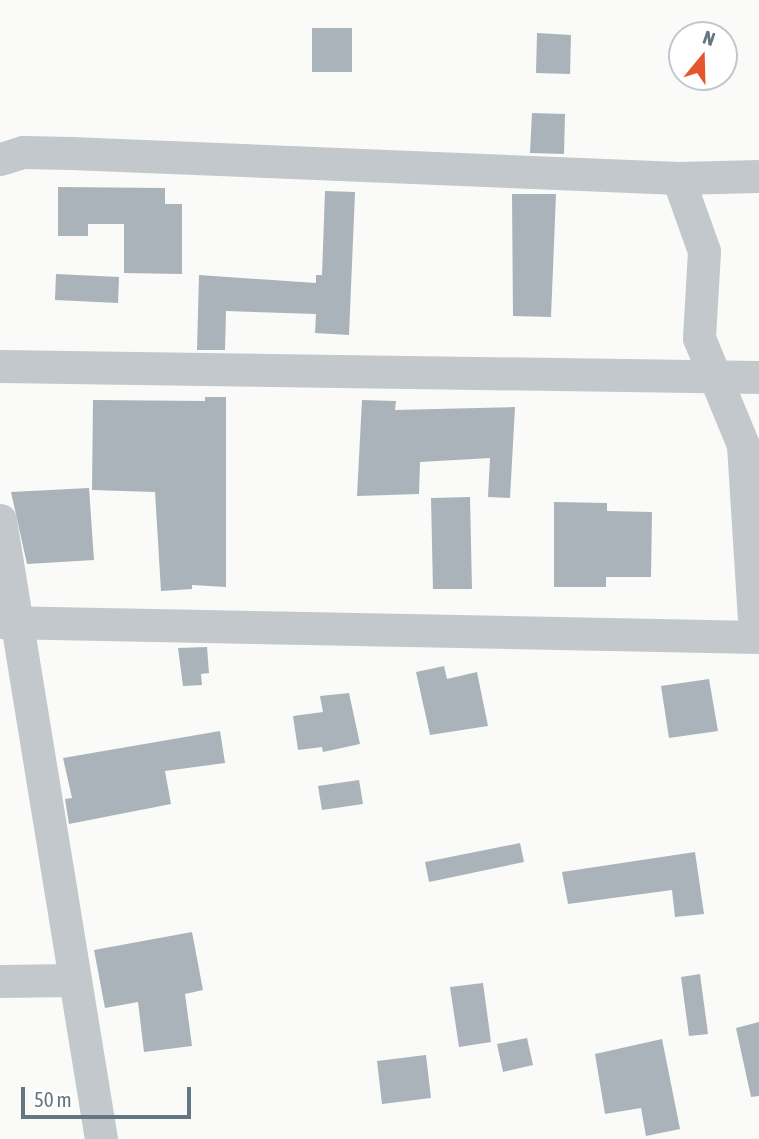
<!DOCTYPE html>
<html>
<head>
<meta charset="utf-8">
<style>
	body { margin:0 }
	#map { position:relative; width:759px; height:1139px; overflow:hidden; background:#fafaf8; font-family:"Asap Condensed",sans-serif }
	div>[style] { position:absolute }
	.building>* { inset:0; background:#aab3b9 }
	.minor>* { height:33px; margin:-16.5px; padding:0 16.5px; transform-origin:16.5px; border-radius:16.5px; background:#c3c8cc }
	span { translate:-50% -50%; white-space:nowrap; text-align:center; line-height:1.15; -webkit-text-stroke:7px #fff; paint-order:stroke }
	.north { position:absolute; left:668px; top:21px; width:70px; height:70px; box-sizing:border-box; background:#fff; border:2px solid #c1c8cd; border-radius:50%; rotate:19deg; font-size:19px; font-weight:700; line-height:28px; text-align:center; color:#657683 }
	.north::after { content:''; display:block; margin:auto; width:24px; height:32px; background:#e4572e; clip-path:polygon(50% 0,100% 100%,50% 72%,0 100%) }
	.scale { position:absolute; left:21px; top:1087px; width:170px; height:32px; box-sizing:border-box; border:4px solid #657683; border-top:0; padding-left:9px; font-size:21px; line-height:24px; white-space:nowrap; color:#657683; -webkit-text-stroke:5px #fff; paint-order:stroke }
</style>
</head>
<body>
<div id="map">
	<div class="building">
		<div style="clip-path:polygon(312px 28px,352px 28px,352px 72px,312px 72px)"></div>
		<div style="clip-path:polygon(537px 33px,571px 35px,570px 74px,536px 73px)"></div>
		<div style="clip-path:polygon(532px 113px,565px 114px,564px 154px,530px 153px)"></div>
		<div style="clip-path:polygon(58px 187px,165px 188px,165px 204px,182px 204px,182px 274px,124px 273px,124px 224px,88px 224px,88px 236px,58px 236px)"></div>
		<div style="clip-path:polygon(325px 191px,355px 192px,349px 335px,315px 333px,316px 314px,226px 311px,225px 350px,197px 350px,199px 275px,316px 283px,316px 275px,322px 275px)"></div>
		<div style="clip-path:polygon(512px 194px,556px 194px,551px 317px,513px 316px)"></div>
		<div style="clip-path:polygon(56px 274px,119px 277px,118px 303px,55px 300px)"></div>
		<div style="clip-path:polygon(205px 397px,226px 397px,226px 587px,192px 585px,192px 589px,161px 591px,155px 492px,92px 490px,93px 400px,205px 401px)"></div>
		<div style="clip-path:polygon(362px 400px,396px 401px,395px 410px,515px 407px,510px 498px,488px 497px,490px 458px,420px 462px,419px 494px,357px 496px)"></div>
		<div style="clip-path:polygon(89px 488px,94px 560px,27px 564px,11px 492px)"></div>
		<div style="clip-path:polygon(470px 497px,472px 589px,433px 589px,431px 498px)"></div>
		<div style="clip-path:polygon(554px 502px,607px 503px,607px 511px,652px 512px,651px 577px,606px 577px,606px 587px,554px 587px)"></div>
		<div style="clip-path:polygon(207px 647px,209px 673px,201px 674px,202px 685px,183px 686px,178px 648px)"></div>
		<div style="clip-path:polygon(444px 666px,447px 679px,477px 672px,488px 726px,430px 735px,416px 672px)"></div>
		<div style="clip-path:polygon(709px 679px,718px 731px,669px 738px,661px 686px)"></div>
		<div style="clip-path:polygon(349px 693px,360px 744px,323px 752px,322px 747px,298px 750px,293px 716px,323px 712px,320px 696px)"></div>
		<div style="clip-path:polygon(220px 731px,225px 763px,165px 771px,171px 804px,69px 824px,65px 799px,72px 798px,63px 758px)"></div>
		<div style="clip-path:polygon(359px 780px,363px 804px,322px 810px,318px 786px)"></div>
		<div style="clip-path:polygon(520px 843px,524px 862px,429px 882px,425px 862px)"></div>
		<div style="clip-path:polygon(695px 852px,704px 914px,675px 917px,672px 890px,568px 904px,562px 872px)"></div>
		<div style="clip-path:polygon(192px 932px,203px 990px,185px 994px,192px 1046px,144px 1052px,138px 1002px,105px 1008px,94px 950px)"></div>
		<div style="clip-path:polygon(700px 974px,708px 1034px,689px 1036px,681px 977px)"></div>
		<div style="clip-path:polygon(483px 983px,491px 1042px,459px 1047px,450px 987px)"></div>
		<div style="clip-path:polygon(759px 1022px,759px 1096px,751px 1097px,736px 1028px)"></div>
		<div style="clip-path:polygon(527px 1038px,533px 1065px,503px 1072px,497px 1044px)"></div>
		<div style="clip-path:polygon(662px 1039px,680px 1129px,646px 1136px,641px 1108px,605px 1114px,595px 1054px)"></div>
		<div style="clip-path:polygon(426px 1055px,431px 1098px,382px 1104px,377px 1061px)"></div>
	</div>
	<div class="minor">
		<div style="left:0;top:159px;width:24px;rotate:-17deg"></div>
		<div style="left:23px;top:152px;width:48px;rotate:1.2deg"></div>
		<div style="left:71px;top:153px;width:608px;rotate:2.36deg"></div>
		<div style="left:678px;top:178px;width:81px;rotate:-1.4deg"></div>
		<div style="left:678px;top:178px;width:77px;rotate:70.4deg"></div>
		<div style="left:704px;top:251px;width:87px;rotate:93.3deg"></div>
		<div style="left:699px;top:338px;width:116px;rotate:67.6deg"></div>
		<div style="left:743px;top:445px;width:192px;rotate:86.4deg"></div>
		<div style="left:0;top:366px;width:759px;rotate:0.83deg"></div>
		<div style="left:0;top:520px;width:627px;rotate:80.73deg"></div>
		<div style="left:0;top:622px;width:759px;rotate:1.13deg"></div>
		<div style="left:0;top:981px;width:75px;rotate:-0.8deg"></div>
	</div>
	<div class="north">N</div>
	<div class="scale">50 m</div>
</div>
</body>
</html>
